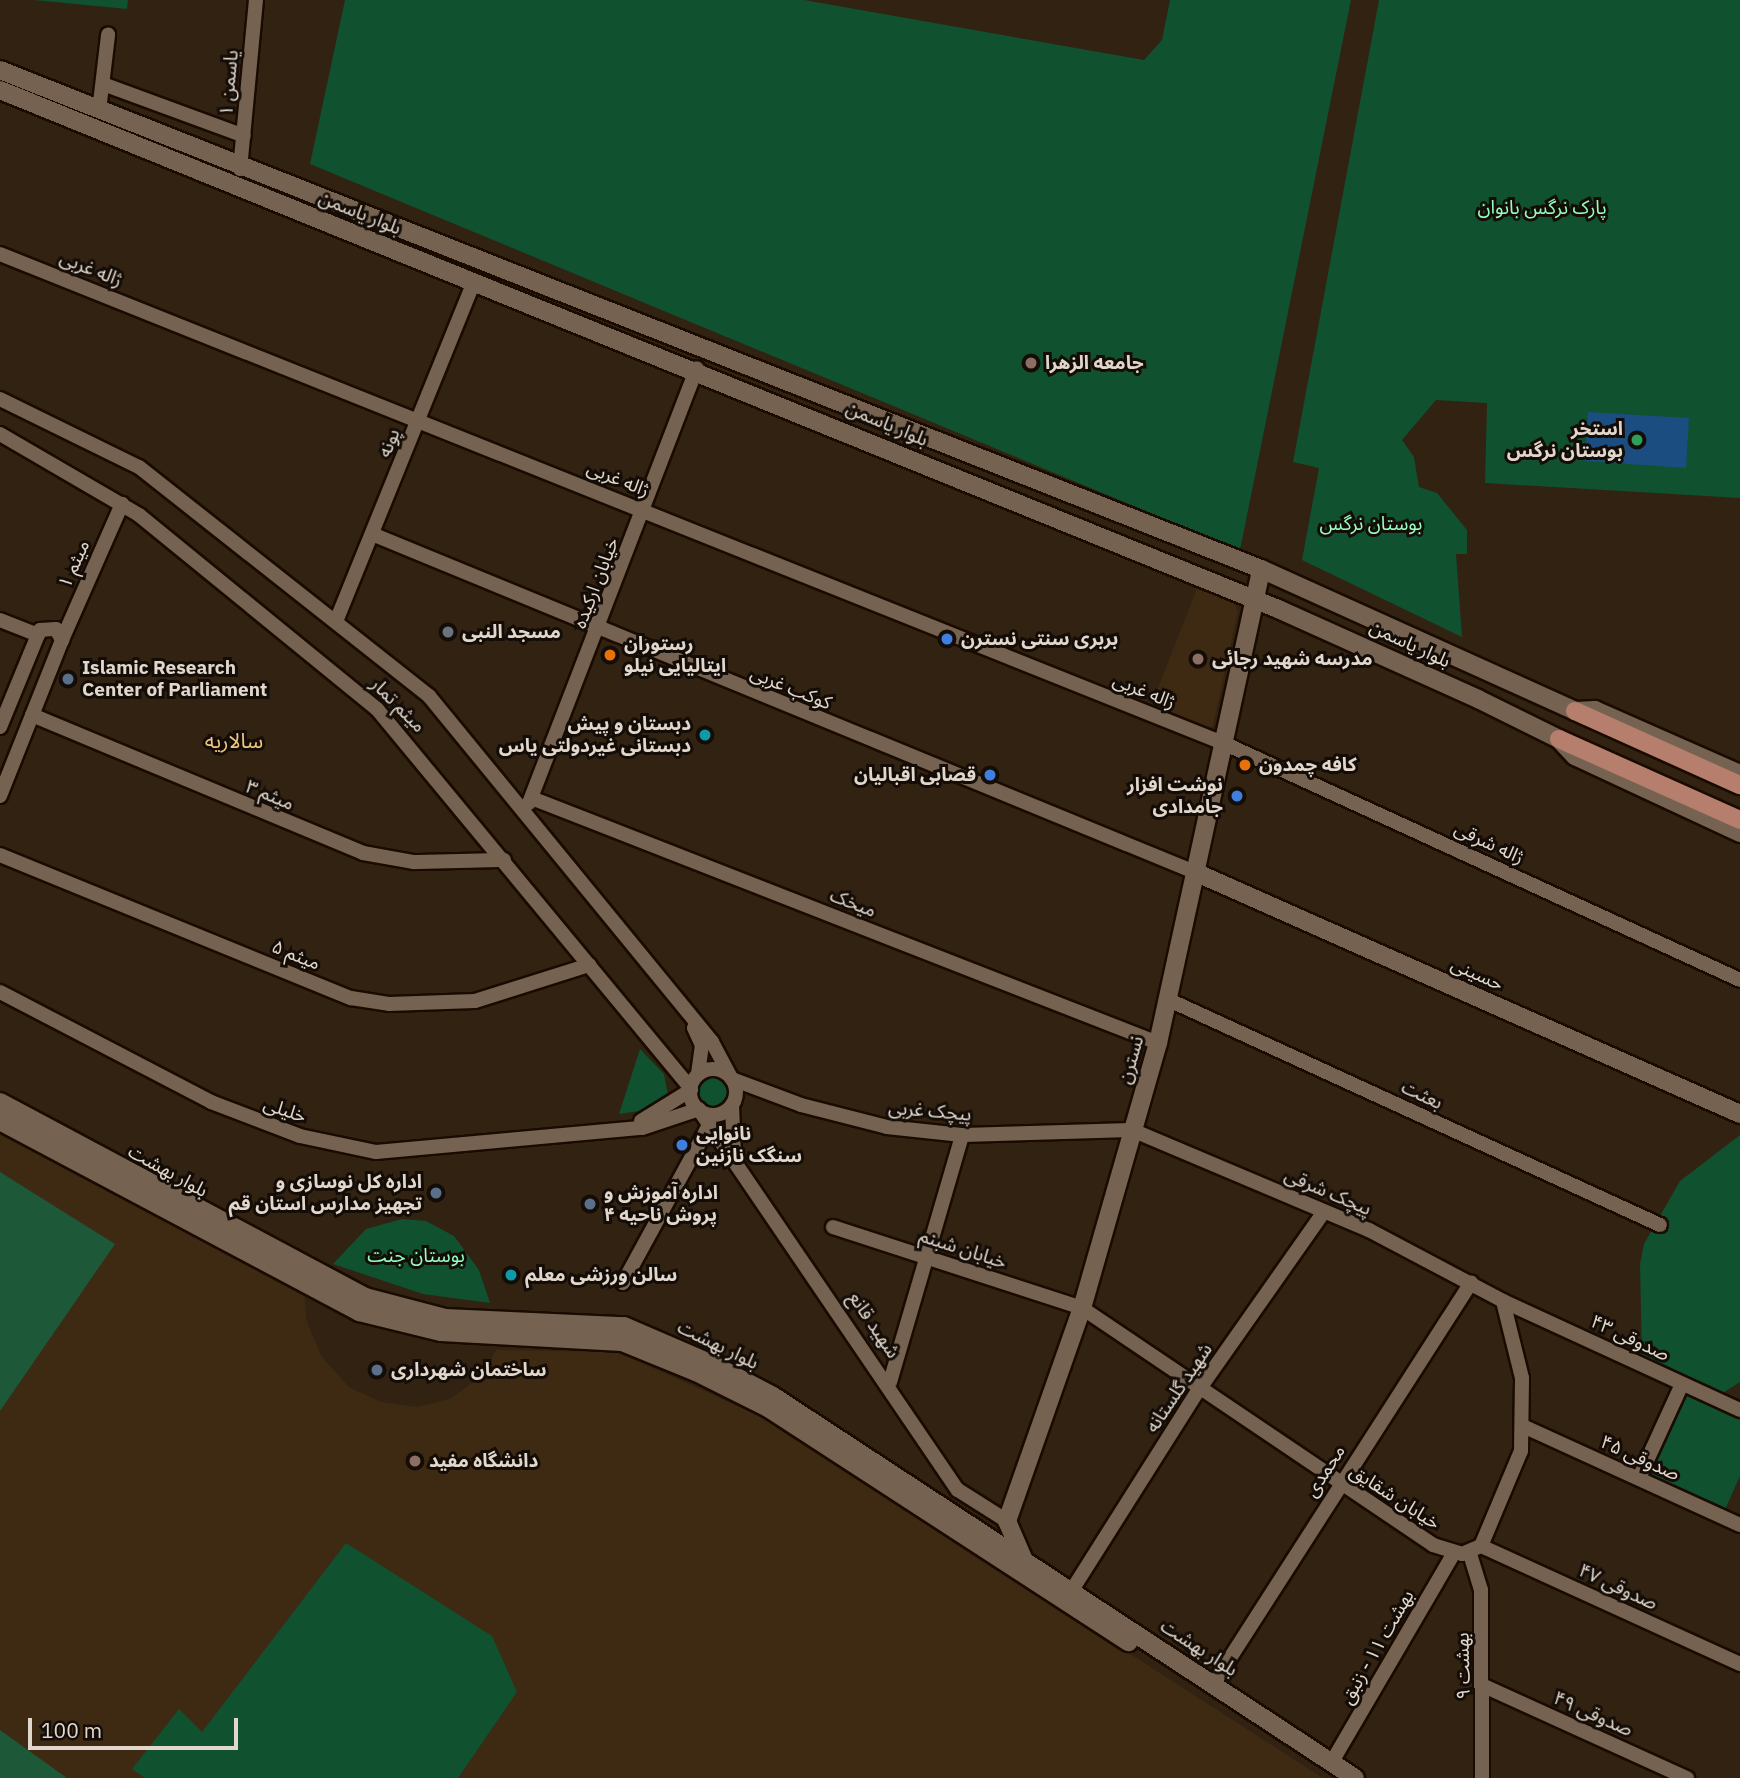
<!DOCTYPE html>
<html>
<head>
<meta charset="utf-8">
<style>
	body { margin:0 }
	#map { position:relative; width:1740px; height:1778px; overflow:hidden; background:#322212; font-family:"IBM Plex Sans","Noto Sans Arabic",sans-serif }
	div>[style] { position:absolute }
	.built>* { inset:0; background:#3e2913 }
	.green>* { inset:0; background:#105130 }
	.round { border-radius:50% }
	.forest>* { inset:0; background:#1d5838 }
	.water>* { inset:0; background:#1b4d81 }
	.roads { filter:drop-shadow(2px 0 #190b00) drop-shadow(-2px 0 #190b00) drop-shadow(0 2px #190b00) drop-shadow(0 -2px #190b00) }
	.minor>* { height:14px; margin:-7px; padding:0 7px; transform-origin:7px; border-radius:7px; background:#756250 }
	.minor>.ring { margin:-7px; padding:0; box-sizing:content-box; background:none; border:14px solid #756250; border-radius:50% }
	.tertiary>* { height:18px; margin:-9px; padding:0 9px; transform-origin:9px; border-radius:9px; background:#756250 }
	.primary>* { height:18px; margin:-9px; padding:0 9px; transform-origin:9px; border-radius:9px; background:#b57e6d }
	.dots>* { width:19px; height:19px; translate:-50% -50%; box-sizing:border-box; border:4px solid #140d07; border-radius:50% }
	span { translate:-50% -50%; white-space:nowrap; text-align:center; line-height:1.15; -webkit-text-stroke:6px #140d07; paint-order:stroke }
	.street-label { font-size:19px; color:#e1d7cc }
	.park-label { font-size:19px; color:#96ffbf }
	.poi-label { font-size:19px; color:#e1d7cc; font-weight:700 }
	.left { translate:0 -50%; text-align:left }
	.right { translate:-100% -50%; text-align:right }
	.neighbourhood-label { font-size:21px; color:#efc680 }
	.scale { position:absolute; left:28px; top:1718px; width:210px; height:32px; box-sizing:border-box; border:4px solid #e1d7cc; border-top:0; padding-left:9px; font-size:21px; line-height:24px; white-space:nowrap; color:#e1d7cc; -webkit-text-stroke:5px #140d07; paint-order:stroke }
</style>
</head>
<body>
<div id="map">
	<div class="built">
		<div style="clip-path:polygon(1197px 588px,1235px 604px,1238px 612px,1213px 726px,1206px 728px,1151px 706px)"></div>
		<div style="clip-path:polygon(0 1133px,304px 1292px,307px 1322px,322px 1357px,349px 1387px,381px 1402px,416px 1407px,450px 1399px,483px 1375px,496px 1350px,618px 1352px,762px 1417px,1323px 1778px,0 1778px)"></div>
	</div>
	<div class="green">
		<div style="clip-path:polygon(34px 0,128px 0,127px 9px)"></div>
		<div style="clip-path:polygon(345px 0,804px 0,1144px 60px,1162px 40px,1170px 0,1351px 0,1240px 550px,310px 164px)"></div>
		<div style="clip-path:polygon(1379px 0,1740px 0,1740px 498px,1485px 483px,1487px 403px,1436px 400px,1402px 440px,1414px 457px,1419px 487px,1437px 493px,1467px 530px,1467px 554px,1456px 554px,1462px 637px,1302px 560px,1319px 468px,1293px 462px)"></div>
		<div style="clip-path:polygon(640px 1049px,664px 1074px,668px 1095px,646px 1110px,619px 1114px)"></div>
		<div class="round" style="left:698px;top:1076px;width:32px;height:32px"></div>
		<div style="clip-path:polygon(1740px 1135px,1740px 1382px,1721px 1394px,1642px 1358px,1640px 1264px,1644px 1244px,1680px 1181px)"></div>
		<div style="clip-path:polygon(402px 1219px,426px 1221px,454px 1236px,479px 1270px,490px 1303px,423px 1294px,333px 1264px,366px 1229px)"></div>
		<div style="clip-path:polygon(1683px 1387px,1740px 1413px,1740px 1476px,1723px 1514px,1642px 1477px)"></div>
		<div style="clip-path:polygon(346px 1543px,492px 1636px,517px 1692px,458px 1778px,145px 1778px,132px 1769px,179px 1709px,202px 1732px)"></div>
	</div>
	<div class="forest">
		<div style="clip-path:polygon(0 1172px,115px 1244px,0 1411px)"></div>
		<div style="clip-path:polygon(0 1730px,67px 1778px,0 1778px)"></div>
	</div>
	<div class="water">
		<div style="clip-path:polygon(1588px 412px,1689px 418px,1686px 468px,1585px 461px)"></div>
	</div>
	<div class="roads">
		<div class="minor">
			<div style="left:103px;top:84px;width:150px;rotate:20.2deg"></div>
			<div style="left:99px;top:111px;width:77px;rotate:-83.2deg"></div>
			<div style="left:240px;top:169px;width:170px;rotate:-84.6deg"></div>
			<div style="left:0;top:254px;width:1315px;rotate:21.79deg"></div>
			<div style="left:1221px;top:742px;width:571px;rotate:24.63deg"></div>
			<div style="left:0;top:399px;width:155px;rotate:26.1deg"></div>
			<div style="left:139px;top:467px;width:370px;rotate:38.3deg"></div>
			<div style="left:429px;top:696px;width:447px;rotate:50.7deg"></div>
			<div style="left:712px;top:1042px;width:40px;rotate:62deg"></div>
			<div style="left:0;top:434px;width:161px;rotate:30.2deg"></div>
			<div style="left:139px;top:515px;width:307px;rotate:39.2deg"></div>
			<div style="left:377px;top:709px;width:492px;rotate:50.4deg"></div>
			<div style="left:372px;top:534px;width:892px;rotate:22.34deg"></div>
			<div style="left:337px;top:619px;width:365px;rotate:-67.9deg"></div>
			<div style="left:0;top:620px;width:41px;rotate:21.5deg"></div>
			<div style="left:62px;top:640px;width:149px;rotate:-66.2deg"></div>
			<div style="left:32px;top:715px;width:359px;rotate:22.6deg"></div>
			<div style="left:363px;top:853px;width:52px;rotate:10deg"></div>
			<div style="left:414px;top:862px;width:90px;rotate:-1.3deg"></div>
			<div style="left:0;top:727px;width:105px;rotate:-67.6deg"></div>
			<div style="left:40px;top:630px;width:16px;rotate:-4deg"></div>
			<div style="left:56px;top:629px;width:13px;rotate:61deg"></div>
			<div style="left:62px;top:640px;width:168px;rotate:111.7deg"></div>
			<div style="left:534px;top:799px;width:670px;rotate:21.36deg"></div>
			<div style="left:529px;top:803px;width:466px;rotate:-68.9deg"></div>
			<div style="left:0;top:855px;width:379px;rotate:22.2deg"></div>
			<div style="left:351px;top:998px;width:38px;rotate:9deg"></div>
			<div style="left:389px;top:1004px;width:86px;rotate:-2deg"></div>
			<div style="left:475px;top:1001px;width:120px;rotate:-17.5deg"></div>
			<div style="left:0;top:992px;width:238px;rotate:27.5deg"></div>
			<div style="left:211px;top:1102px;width:95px;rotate:20.9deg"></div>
			<div style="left:300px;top:1136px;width:78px;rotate:11.9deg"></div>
			<div style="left:376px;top:1152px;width:267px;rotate:-5.2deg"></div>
			<div style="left:642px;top:1128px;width:60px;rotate:-18.4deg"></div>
			<div style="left:1169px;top:1000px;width:540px;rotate:24.62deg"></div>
			<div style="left:694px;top:1028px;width:19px;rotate:65deg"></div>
			<div style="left:702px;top:1045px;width:30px;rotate:98deg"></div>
			<div class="ring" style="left:690px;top:1069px;width:32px;height:32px"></div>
			<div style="left:732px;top:1079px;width:74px;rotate:20.6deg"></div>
			<div style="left:801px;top:1105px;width:89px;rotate:14.3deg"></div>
			<div style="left:887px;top:1127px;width:75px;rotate:6.1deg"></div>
			<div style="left:962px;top:1135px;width:170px;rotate:-1.7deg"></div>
			<div style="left:1132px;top:1130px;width:257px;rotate:22.9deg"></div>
			<div style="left:1369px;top:1230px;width:152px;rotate:27.9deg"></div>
			<div style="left:1503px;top:1301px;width:261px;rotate:24.7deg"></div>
			<div style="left:732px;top:1105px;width:50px;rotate:87.7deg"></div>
			<div style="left:700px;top:1111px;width:458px;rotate:55.8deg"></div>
			<div style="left:958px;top:1490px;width:58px;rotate:32.3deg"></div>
			<div style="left:641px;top:1121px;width:59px;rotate:-31.8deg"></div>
			<div style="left:833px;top:1227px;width:262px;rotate:18deg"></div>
			<div style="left:1082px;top:1308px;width:424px;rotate:34deg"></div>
			<div style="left:1433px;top:1545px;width:30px;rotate:17deg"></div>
			<div style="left:1462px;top:1554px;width:21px;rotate:-23deg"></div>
			<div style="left:1481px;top:1546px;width:103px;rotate:-67.2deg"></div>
			<div style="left:1521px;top:1451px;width:73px;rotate:-89.2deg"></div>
			<div style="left:1522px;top:1378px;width:79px;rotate:-103.9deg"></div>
			<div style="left:623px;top:1283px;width:178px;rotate:-61.4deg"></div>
			<div style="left:890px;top:1382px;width:257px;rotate:-73.7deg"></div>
			<div style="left:1525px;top:1427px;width:236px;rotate:24.5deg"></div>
			<div style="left:1639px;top:1478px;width:103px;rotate:-65.4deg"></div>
			<div style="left:1481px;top:1546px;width:285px;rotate:24.5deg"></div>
			<div style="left:1470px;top:1554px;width:38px;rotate:73deg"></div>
			<div style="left:1481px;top:1590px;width:188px;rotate:89.7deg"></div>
			<div style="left:1072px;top:1590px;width:236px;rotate:-57.7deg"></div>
			<div style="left:1198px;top:1391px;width:219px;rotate:-54.9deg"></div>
			<div style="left:1214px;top:1683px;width:476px;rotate:-57.3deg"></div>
			<div style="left:1484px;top:1686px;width:223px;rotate:24.4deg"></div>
			<div style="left:1333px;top:1760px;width:240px;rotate:-59.7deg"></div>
		</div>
		<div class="tertiary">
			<div style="left:0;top:70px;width:1356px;rotate:21.59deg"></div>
			<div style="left:1261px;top:569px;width:345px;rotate:24.3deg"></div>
			<div style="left:1575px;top:711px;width:20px;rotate:-3deg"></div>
			<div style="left:1595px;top:710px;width:158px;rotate:23.8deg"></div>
			<div style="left:0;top:90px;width:1379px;rotate:22.1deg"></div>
			<div style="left:1278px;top:609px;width:219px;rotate:24.2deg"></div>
			<div style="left:1478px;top:699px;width:90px;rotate:26.3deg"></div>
			<div style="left:1559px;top:739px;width:23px;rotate:47deg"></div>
			<div style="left:1575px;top:756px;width:182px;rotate:25deg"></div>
			<div style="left:1197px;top:873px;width:594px;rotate:23.93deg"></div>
			<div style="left:0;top:1102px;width:414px;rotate:28.1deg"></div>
			<div style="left:365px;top:1297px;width:83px;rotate:14.7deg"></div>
			<div style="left:445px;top:1318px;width:179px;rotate:2.6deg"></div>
			<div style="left:624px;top:1326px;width:96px;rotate:23.4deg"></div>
			<div style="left:712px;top:1364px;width:69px;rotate:27.7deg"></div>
			<div style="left:773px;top:1396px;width:696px;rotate:33.28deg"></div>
			<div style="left:0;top:1121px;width:407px;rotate:28deg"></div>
			<div style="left:359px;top:1312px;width:84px;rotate:13.7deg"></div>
			<div style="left:441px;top:1332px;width:181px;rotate:3.2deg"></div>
			<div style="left:622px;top:1342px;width:80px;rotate:22.1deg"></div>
			<div style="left:696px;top:1372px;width:80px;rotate:26.6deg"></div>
			<div style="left:768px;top:1408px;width:430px;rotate:33deg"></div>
			<div style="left:1023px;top:1558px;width:40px;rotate:-113.4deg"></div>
			<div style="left:1007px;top:1521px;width:226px;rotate:-70.6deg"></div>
			<div style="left:1082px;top:1308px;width:276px;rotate:-74deg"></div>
			<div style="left:1158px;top:1043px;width:485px;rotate:-77.7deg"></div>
		</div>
		<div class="primary">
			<div style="left:1575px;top:711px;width:181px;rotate:24.2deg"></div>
			<div style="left:1559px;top:739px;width:198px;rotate:24.1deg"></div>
		</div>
	</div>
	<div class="dots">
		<div style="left:1031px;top:363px;background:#8d6e63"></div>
		<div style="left:1637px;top:440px;background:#2e9e5b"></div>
		<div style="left:448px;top:632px;background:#6b7280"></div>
		<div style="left:947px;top:639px;background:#3f7fe0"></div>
		<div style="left:610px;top:655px;background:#e8710a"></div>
		<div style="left:1198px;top:659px;background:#8d6e63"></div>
		<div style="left:68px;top:679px;background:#5c6f8a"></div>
		<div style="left:705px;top:735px;background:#0f9aa8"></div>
		<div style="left:1245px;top:765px;background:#e8710a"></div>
		<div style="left:990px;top:775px;background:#3f7fe0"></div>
		<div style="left:1237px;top:796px;background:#3f7fe0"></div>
		<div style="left:682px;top:1145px;background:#3f7fe0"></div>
		<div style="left:436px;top:1193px;background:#5c6f8a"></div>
		<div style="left:590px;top:1204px;background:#5c6f8a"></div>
		<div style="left:511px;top:1275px;background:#0f9aa8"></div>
		<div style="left:377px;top:1370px;background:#5c6f8a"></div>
		<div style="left:415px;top:1461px;background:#8d6e63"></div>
	</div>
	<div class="street-label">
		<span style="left:229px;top:83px;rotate:-85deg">یاسمن ۱</span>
		<span style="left:360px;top:213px;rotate:22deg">بلوار یاسمن</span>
		<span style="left:91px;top:269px;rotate:22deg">ژاله غربی</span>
		<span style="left:887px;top:424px;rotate:23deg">بلوار یاسمن</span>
		<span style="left:389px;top:443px;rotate:-68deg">پونه</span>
		<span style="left:618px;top:479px;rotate:22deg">ژاله غربی</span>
		<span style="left:74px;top:564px;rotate:-66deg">میثم ۱</span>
		<span style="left:596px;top:583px;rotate:-69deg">خیابان ارکیده</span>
		<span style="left:1410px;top:644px;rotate:25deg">بلوار یاسمن</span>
		<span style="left:791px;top:688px;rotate:22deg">کوکب غربی</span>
		<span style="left:1144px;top:691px;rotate:22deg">ژاله غربی</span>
		<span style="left:398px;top:705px;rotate:45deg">میثم تمار</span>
		<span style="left:270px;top:795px;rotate:23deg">میثم ۳</span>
		<span style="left:1489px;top:843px;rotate:25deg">ژاله شرقی</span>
		<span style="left:853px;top:903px;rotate:21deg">میخک</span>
		<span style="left:296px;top:955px;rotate:22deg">میثم ۵</span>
		<span style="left:1477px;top:974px;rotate:24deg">حسینی</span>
		<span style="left:1131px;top:1060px;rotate:-74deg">نسترن</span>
		<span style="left:1422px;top:1095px;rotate:25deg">بعثت</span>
		<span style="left:285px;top:1110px;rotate:19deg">خلیلی</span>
		<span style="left:930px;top:1111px;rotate:5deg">پیچک غربی</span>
		<span style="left:168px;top:1171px;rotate:29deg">بلوار بهشت</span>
		<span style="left:1328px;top:1192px;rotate:23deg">پیچک شرقی</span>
		<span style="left:963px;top:1249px;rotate:18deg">خیابان شبنم</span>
		<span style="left:874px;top:1325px;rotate:56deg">شهید قانع</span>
		<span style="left:1630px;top:1338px;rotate:25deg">صدوقی ۴۳</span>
		<span style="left:718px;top:1345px;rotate:26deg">بلوار بهشت</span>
		<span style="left:1179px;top:1388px;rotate:-56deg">شهید گلستانه</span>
		<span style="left:1640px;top:1458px;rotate:24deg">صدوقی ۴۵</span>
		<span style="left:1325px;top:1471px;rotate:-57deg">محمدی</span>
		<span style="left:1395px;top:1497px;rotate:33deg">خیابان شقایق</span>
		<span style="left:1618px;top:1587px;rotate:25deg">صدوقی ۴۷</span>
		<span style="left:1377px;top:1647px;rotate:-60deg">بهشت ۱۱ - زنبق</span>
		<span style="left:1199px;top:1648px;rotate:33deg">بلوار بهشت</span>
		<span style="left:1463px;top:1666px;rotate:-91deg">بهشت ۹</span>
		<span style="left:1593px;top:1714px;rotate:24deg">صدوقی ۴۹</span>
	</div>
	<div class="park-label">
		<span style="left:1542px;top:208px">پارک نرگس بانوان</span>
		<span style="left:1371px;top:524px">بوستان نرگس</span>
		<span style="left:416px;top:1256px">بوستان جنت</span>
	</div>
	<div class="poi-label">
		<span class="left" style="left:1045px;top:363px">جامعه الزهرا</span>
		<span class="right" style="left:1623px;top:440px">استخر<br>بوستان نرگس</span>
		<span class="left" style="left:462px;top:632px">مسجد النبی</span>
		<span class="left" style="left:961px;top:639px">بربری سنتی نسترن</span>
		<span class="left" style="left:624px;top:655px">رستوران<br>ایتالیایی نیلو</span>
		<span class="left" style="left:1212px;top:659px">مدرسه شهید رجائی</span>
		<span class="left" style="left:82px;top:679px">Islamic Research<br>Center of Parliament</span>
		<span class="right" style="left:691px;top:735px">دبستان و پیش<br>دبستانی غیردولتی یاس</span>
		<span class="left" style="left:1259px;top:765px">کافه چمدون</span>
		<span class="right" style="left:976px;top:775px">قصابی اقبالیان</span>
		<span class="right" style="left:1223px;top:796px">نوشت افزار<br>جامدادی</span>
		<span class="left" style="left:696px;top:1145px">نانوایی<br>سنگک نازنین</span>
		<span class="right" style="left:422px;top:1193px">اداره کل نوسازی و<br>تجهیز مدارس استان قم</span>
		<span class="left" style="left:604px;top:1204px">اداره آموزش و<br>پروش ناحیه ۴</span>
		<span class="left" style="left:525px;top:1275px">سالن ورزشی معلم</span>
		<span class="left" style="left:391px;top:1370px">ساختمان شهرداری</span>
		<span class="left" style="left:429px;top:1461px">دانشگاه مفید</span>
	</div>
	<div class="neighbourhood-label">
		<span style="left:234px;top:740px">سالاریه</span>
	</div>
	<div class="scale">100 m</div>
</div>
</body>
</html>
